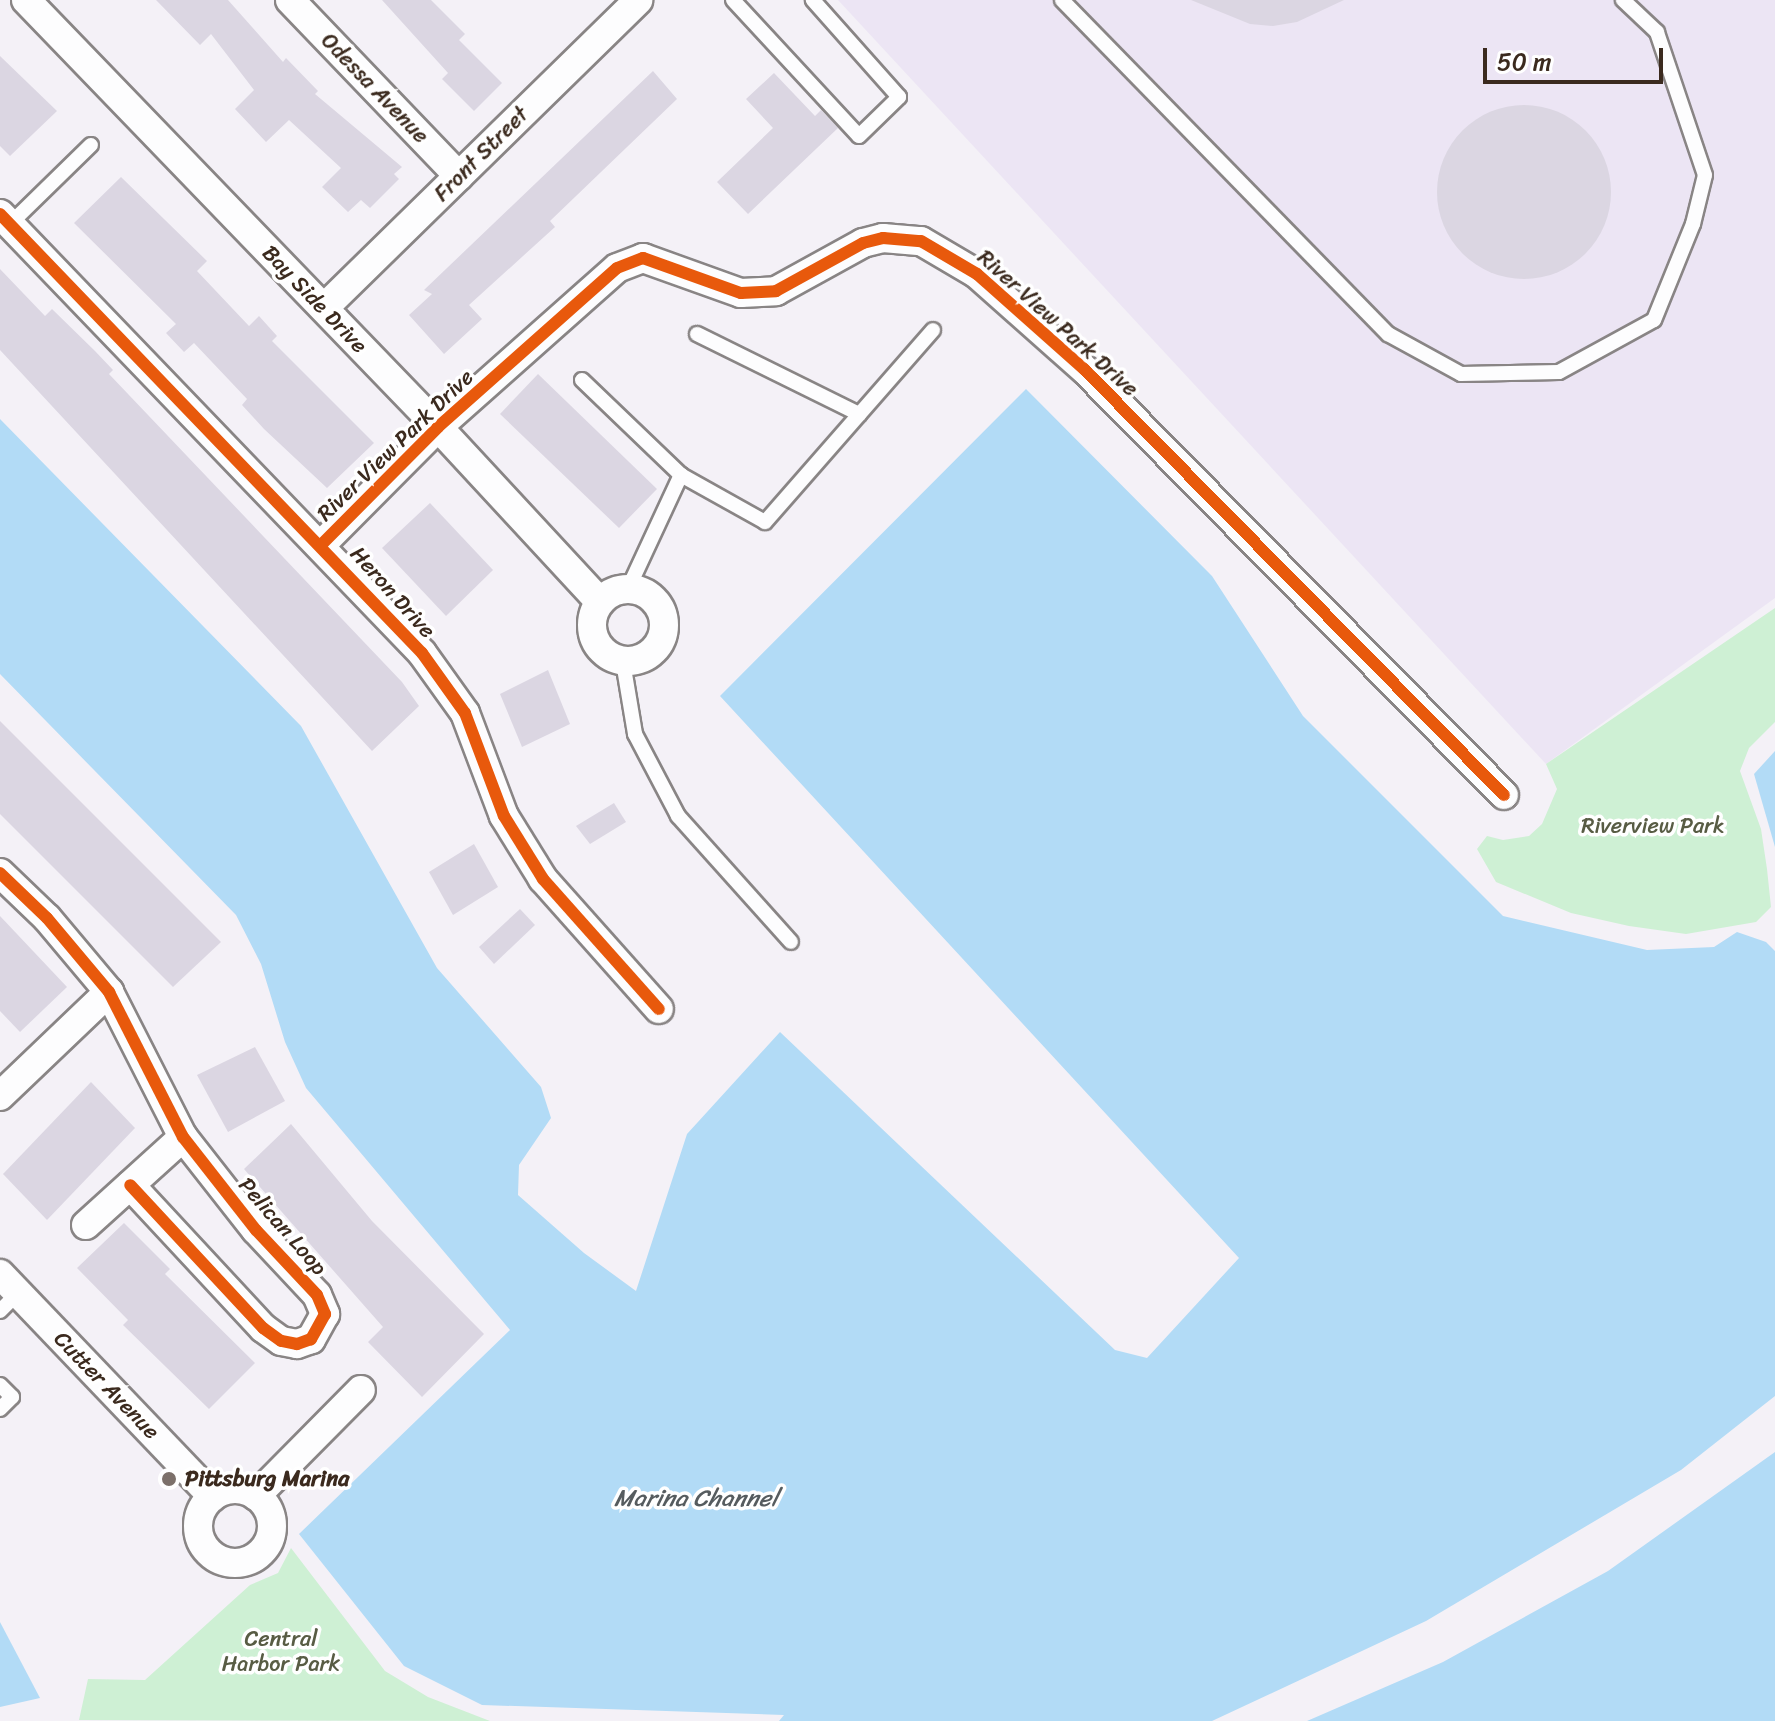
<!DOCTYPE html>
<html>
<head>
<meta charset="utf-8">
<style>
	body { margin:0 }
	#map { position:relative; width:1775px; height:1721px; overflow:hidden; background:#f4f1f7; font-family:Sriracha,sans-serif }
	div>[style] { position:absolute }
	.built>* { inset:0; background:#ece5f4 }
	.green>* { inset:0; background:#cef0d4 }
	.water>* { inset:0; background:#b2dbf6 }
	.building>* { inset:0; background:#dbd6e2 }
	.round { border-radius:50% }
	.roads { filter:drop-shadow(2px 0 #898585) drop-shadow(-2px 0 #898585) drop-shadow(0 2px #898585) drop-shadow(0 -2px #898585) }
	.lane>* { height:14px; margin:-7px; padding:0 7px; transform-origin:7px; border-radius:7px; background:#fdfdfe }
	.street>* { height:28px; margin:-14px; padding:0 14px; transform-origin:14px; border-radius:14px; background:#fdfdfe }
	.street>.ring { margin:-14px; padding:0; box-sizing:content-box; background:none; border:28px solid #fdfdfe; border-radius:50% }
	.cycleway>* { height:12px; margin:-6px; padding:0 6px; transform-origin:6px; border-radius:6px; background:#e8590c }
	.dots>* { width:22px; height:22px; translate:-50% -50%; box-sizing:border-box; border:4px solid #fff; border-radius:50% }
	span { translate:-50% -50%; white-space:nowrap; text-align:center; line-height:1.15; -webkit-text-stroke:7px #fff; paint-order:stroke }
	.street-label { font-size:22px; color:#3b2a1e }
	.park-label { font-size:22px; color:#585c44 }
	.poi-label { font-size:22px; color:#3b2a1e; font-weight:700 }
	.left { translate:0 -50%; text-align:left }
	.water-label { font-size:24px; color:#565c5f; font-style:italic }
	.scale { position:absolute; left:1483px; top:48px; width:180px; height:36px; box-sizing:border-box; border:4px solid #3b2a1e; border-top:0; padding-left:10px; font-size:24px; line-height:28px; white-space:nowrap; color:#3b2a1e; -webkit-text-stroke:6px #fff; paint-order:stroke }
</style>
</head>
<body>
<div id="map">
	<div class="built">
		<div style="clip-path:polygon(838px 0,1775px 0,1775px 598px,1546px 764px)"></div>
	</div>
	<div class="green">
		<div style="clip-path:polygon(1775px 608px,1775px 722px,1749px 748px,1740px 771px,1761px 829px,1767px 869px,1771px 907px,1756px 922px,1686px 934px,1629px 926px,1571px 913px,1496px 882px,1477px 849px,1487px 836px,1503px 840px,1529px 836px,1542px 824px,1557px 789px,1546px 764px)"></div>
		<div style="clip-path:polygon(291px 1548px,385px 1671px,428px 1697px,490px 1721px,79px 1720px,88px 1679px,145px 1680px,250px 1585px,278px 1573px)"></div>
	</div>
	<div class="water">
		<div style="clip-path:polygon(1026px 389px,1212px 576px,1303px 716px,1503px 916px,1647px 950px,1714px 947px,1737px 932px,1766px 942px,1775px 951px,1775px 1396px,1681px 1470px,1426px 1621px,1212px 1721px,779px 1721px,784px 1715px,482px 1705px,404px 1666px,299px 1534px,510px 1330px,306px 1088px,285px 1042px,261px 964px,236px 915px,0 674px,0 419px,301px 726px,437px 968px,541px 1087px,551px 1118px,519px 1165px,518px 1195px,584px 1253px,636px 1291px,687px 1134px,780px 1032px,1115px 1350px,1147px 1358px,1239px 1258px,720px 696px)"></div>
		<div style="clip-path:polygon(1775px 751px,1775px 847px,1754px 774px)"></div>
		<div style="clip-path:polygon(1775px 1452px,1775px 1721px,1307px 1721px,1443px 1662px,1608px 1571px)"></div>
		<div style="clip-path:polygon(0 1622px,40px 1698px,0 1707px)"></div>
	</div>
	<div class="building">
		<div style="clip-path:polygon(156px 0,228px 0,283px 62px,286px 58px,318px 91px,315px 94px,402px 167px,394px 174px,399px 179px,370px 208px,361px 200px,348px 212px,322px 187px,341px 168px,289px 120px,266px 142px,235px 109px,254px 90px,211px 34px,200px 45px)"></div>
		<div style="clip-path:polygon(382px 0,431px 0,465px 34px,459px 40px,502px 83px,474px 111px,442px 79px,448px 73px)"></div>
		<div style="clip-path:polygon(1191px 0,1344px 0,1297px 22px,1273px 26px,1250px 24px)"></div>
		<div style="clip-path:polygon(0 56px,57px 111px,10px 156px,0 146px)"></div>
		<div style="clip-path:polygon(653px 71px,677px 99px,550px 221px,555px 227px,469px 305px,482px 319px,444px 354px,409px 315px,432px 294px,424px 290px)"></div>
		<div style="clip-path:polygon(774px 73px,815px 116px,821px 110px,838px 128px,748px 214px,717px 182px,773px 128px,746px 99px)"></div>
		<div class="round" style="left:1437px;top:105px;width:174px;height:174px"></div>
		<div style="clip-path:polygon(121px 177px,207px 261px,197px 271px,249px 326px,259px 316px,277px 336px,272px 341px,374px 443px,327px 488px,264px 429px,242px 405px,247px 399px,194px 343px,184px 352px,166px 333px,176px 324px,74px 223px)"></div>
		<div style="clip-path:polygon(0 269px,45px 316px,52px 309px,95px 351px,113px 370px,109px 374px,402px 682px,419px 706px,372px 751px,0 350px)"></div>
		<div style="clip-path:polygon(538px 374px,657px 489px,619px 528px,500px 414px)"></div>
		<div style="clip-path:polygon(430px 503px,493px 570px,446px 616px,382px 548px)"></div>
		<div style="clip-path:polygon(548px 670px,570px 724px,522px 747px,500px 694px)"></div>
		<div style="clip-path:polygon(0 721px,221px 942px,173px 987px,0 814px)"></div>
		<div style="clip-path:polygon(614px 803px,626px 822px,590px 844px,576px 826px)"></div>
		<div style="clip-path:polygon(474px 844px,498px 887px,453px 915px,429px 872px)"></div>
		<div style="clip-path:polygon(520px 909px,535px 925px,494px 964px,479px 947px)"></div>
		<div style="clip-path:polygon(0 916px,67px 987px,20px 1032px,0 1011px)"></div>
		<div style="clip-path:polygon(255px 1047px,285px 1101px,228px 1132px,197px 1075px)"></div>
		<div style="clip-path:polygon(91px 1082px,135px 1128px,47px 1220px,3px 1174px)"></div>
		<div style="clip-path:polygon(291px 1124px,372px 1221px,484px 1334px,422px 1397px,368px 1342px,383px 1327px,244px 1169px)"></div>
		<div style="clip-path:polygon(124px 1223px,170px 1269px,165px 1274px,255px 1363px,209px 1409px,123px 1325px,128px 1320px,77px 1268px)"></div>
	</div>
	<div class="roads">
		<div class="lane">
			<div style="left:733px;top:0;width:185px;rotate:47.2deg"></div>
			<div style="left:859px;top:136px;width:56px;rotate:-44.3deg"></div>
			<div style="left:899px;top:97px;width:130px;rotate:-131.6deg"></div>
			<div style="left:1062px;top:0;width:467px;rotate:45.7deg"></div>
			<div style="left:1388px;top:334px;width:83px;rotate:28.7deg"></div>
			<div style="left:1461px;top:374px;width:98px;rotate:-1.2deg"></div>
			<div style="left:1559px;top:372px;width:108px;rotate:-28.7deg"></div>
			<div style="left:1654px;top:320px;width:104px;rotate:-67.9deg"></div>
			<div style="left:1693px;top:224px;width:50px;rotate:-76.2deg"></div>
			<div style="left:1705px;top:175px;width:151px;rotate:-108.6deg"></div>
			<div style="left:1657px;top:32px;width:47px;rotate:-136.7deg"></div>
			<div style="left:10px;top:224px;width:113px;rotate:-44.3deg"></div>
			<div style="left:697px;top:334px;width:181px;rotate:26.3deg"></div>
			<div style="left:582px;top:380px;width:137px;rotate:43.8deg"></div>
			<div style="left:628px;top:589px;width:126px;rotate:-65.1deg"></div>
			<div style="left:681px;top:475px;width:96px;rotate:29.2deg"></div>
			<div style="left:765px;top:522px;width:255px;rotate:-48.8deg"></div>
			<div style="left:623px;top:662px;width:73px;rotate:80.5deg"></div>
			<div style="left:635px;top:734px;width:93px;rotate:62.3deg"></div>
			<div style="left:678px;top:816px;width:169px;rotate:48.1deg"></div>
			<div style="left:0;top:1311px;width:25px;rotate:-45deg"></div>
			<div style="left:0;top:1385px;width:17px;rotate:45deg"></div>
			<div style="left:12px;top:1397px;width:17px;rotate:135deg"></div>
		</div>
		<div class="street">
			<div style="left:26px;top:0;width:593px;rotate:46.02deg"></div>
			<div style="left:438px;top:427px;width:238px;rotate:47.2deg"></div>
			<div style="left:290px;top:0;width:244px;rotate:46.2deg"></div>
			<div style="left:0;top:214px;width:609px;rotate:46.13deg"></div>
			<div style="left:422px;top:653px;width:74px;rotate:54.4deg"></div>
			<div style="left:465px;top:713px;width:110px;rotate:69.3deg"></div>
			<div style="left:504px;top:816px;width:74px;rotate:58.2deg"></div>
			<div style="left:543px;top:879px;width:174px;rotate:48.3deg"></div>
			<div style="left:324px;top:308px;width:440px;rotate:-44.4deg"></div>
			<div style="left:322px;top:544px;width:165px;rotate:-45.2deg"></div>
			<div style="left:438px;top:427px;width:239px;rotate:-41.6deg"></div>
			<div style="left:617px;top:268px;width:28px;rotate:-21deg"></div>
			<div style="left:643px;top:258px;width:104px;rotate:19.7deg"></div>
			<div style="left:741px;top:293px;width:35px;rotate:-3deg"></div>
			<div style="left:776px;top:291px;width:99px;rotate:-28.9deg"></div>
			<div style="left:863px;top:243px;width:21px;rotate:-14deg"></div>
			<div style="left:883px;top:238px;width:38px;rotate:5deg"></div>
			<div style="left:921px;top:241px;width:65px;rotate:30.5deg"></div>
			<div style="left:977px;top:274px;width:143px;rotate:41.6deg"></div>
			<div style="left:1084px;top:369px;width:598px;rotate:45.41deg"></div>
			<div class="ring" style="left:592px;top:589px;width:44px;height:44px"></div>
			<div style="left:0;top:873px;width:65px;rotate:43.8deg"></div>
			<div style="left:47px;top:918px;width:97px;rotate:50deg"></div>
			<div style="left:109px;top:992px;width:163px;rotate:63deg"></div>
			<div style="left:183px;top:1137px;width:118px;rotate:51.9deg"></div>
			<div style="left:256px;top:1230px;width:89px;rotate:46.8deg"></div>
			<div style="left:317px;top:1295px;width:21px;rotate:67deg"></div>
			<div style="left:325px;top:1314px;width:29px;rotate:119deg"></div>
			<div style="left:311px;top:1339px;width:15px;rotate:160deg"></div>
			<div style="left:297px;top:1344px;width:16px;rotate:-169deg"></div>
			<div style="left:281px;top:1341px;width:22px;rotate:-144deg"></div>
			<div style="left:263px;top:1328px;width:195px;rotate:-132.9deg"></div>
			<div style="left:0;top:1096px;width:151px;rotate:-43.7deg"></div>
			<div style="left:86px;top:1225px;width:131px;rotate:-42.2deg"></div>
			<div style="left:0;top:1274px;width:308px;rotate:46.3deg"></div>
			<div class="ring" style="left:198px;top:1489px;width:46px;height:46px"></div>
			<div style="left:256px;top:1496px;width:149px;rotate:-45.3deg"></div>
		</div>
	</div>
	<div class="cycleway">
		<div style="left:0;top:214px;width:609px;rotate:46.13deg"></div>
		<div style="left:422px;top:653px;width:74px;rotate:54.4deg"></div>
		<div style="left:465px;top:713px;width:110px;rotate:69.3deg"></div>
		<div style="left:504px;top:816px;width:74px;rotate:58.2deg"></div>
		<div style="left:543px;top:879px;width:174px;rotate:48.3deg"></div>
		<div style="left:322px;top:544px;width:165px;rotate:-45.2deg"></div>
		<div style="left:438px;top:427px;width:239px;rotate:-41.6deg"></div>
		<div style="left:617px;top:268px;width:28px;rotate:-21deg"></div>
		<div style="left:643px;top:258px;width:104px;rotate:19.7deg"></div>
		<div style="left:741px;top:293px;width:35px;rotate:-3deg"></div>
		<div style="left:776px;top:291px;width:99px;rotate:-28.9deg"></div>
		<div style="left:863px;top:243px;width:21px;rotate:-14deg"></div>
		<div style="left:883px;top:238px;width:38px;rotate:5deg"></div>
		<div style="left:921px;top:241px;width:65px;rotate:30.5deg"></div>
		<div style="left:977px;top:274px;width:143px;rotate:41.6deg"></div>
		<div style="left:1084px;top:369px;width:598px;rotate:45.41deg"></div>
		<div style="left:0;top:873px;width:65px;rotate:43.8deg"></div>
		<div style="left:47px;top:918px;width:97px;rotate:50deg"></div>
		<div style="left:109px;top:992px;width:163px;rotate:63deg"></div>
		<div style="left:183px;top:1137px;width:118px;rotate:51.9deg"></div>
		<div style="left:256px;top:1230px;width:89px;rotate:46.8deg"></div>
		<div style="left:317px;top:1295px;width:21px;rotate:67deg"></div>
		<div style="left:325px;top:1314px;width:29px;rotate:119deg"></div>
		<div style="left:311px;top:1339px;width:15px;rotate:160deg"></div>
		<div style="left:297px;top:1344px;width:16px;rotate:-169deg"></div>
		<div style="left:281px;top:1341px;width:22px;rotate:-144deg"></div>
		<div style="left:263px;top:1328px;width:195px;rotate:-132.9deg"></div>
	</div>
	<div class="dots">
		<div style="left:169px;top:1479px;background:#7c706a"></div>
	</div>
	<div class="street-label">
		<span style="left:375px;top:88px;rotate:46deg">Odessa Avenue</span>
		<span style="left:481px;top:154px;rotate:-45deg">Front Street</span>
		<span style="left:315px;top:299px;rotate:46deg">Bay Side Drive</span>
		<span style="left:1058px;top:323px;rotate:42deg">River View Park Drive</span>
		<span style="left:395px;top:445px;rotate:-44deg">River View Park Drive</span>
		<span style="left:393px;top:592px;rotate:48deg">Heron Drive</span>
		<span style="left:283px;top:1226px;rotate:49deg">Pelican Loop</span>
		<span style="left:107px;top:1385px;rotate:46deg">Cutter Avenue</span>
	</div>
	<div class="park-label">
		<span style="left:1653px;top:826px">Riverview Park</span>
		<span style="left:281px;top:1651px">Central<br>Harbor Park</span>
	</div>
	<div class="poi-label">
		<span class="left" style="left:185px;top:1479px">Pittsburg Marina</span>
	</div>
	<div class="water-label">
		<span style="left:696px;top:1499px">Marina Channel</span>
	</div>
	<div class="scale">50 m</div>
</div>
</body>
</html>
